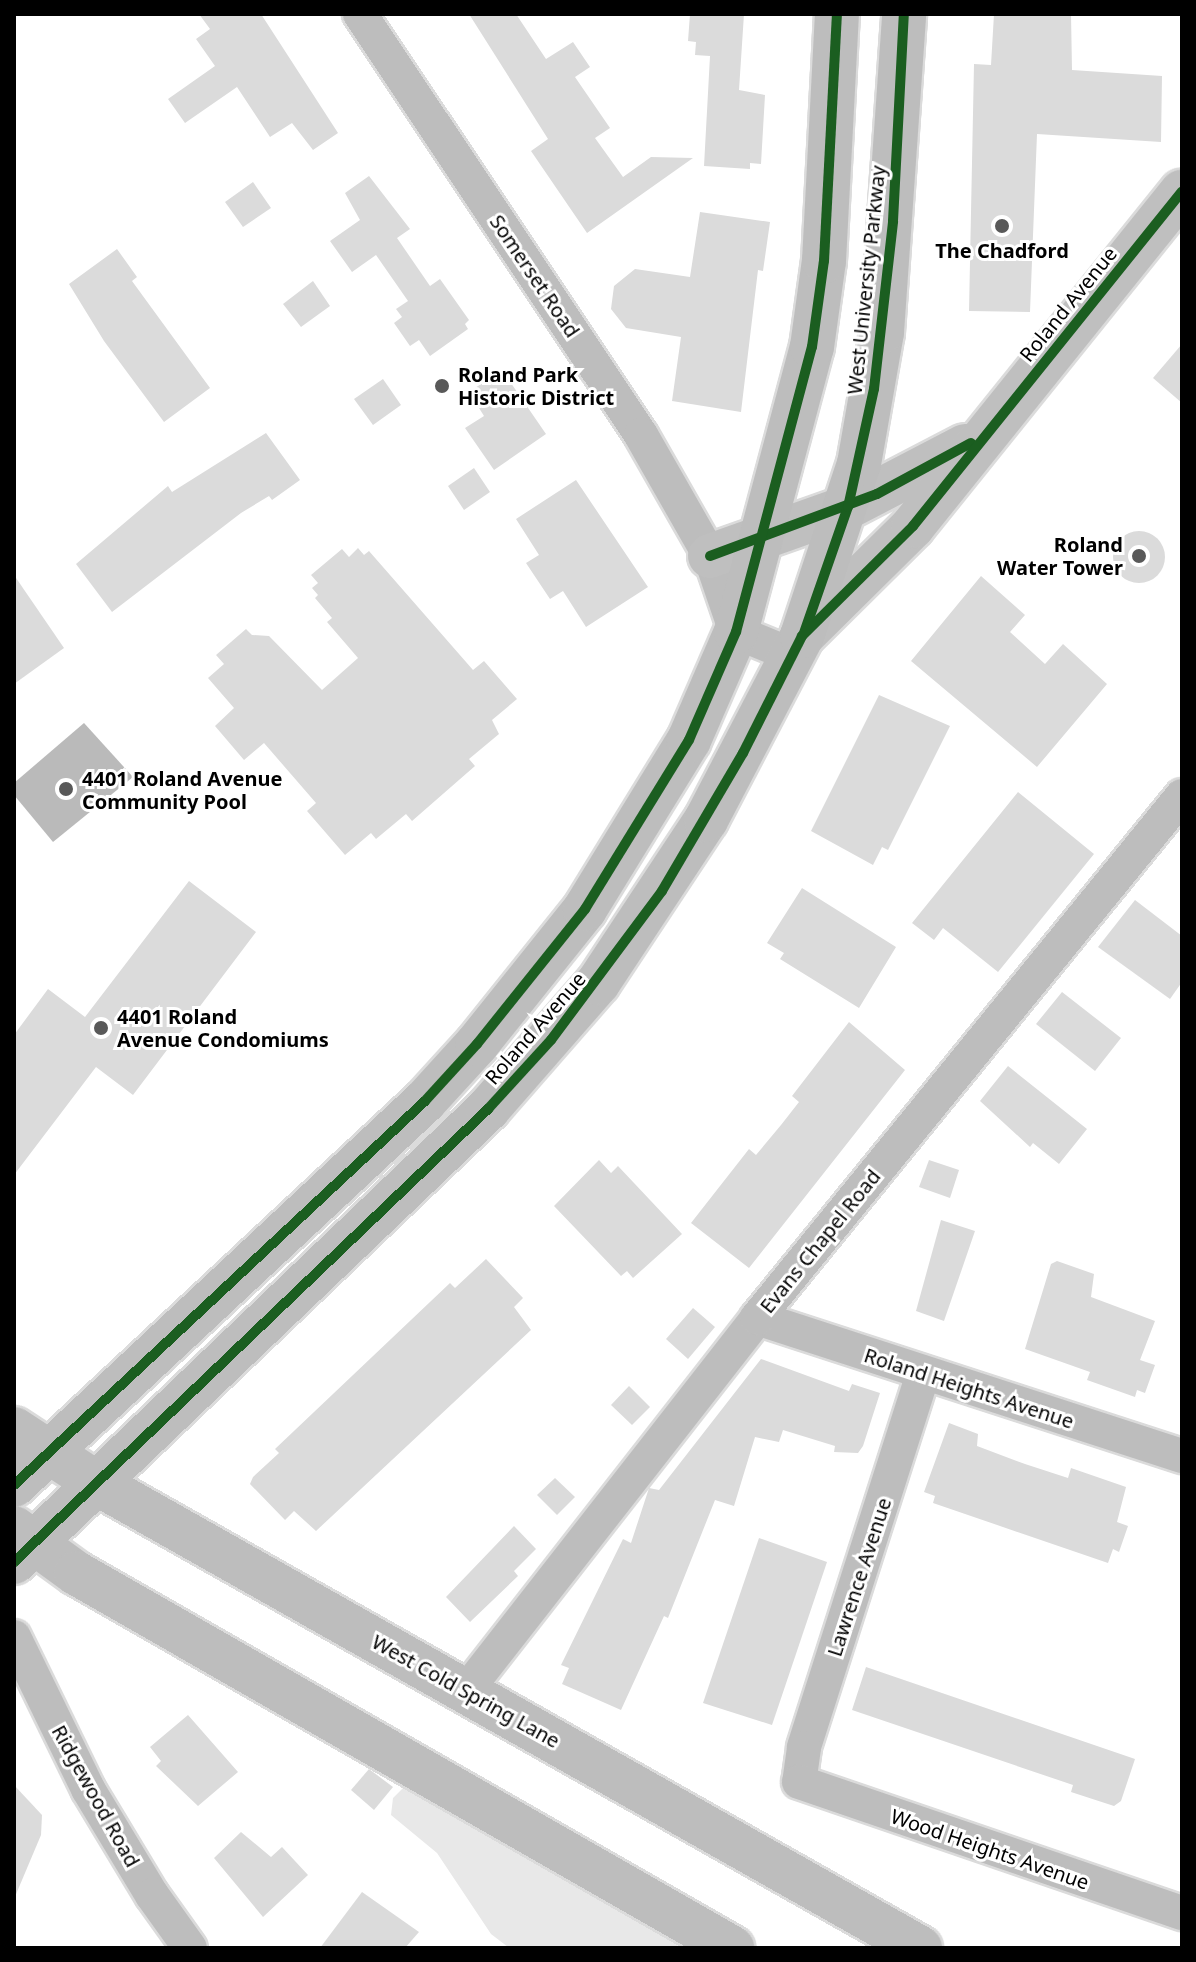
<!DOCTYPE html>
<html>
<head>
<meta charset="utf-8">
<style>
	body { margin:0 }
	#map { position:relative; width:1196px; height:1962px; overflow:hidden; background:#fff; font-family:"Noto Sans",sans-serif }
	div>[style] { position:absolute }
	.green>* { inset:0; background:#e8e8e8 }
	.water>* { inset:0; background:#bababa }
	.building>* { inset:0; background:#dbdbdb }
	.round { border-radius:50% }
	.roads { filter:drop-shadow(2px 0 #dbdbdb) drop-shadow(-2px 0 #dbdbdb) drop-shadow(0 2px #dbdbdb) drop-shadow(0 -2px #dbdbdb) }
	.street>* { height:34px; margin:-17px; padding:0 17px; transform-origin:17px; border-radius:17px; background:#bdbdbd }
	.secondary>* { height:44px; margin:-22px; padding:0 22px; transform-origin:22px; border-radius:22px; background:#bfbfbf }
	.primary>* { height:44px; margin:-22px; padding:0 22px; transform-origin:22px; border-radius:22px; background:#bdbdbd }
	.cycleway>* { height:10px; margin:-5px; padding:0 5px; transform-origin:5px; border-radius:5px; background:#1b5e20 }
	.dots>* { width:22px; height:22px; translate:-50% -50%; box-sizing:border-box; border:4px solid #fff; border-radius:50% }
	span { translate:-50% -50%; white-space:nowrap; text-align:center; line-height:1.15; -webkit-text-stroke:6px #fff; paint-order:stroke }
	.poi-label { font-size:20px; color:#000; font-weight:700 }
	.left { translate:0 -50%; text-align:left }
	.right { translate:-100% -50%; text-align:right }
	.street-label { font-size:20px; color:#000 }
	.frame { position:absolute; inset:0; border:16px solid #000; pointer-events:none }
</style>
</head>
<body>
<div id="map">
	<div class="green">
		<div style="clip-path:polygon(406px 1785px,630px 1916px,682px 1948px,508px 1947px,491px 1934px,437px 1853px,391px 1815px,393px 1798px)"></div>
	</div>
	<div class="water">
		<div style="clip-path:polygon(84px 723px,133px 777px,53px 842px,14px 795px,14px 783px)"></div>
	</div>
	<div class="building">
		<div style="clip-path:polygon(199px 14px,261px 14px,338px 133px,313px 150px,292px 123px,270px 137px,237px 87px,185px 123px,168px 99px,215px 66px,196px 39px,210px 29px)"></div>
		<div style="clip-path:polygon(469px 14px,516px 14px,546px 59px,573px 42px,590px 67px,575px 77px,610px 128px,595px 138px,623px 177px,651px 157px,693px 158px,587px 233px,531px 151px,548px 139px)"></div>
		<div style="clip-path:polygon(690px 14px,744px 14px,739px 90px,765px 95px,761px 164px,750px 163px,750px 169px,704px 166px,710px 56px,695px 55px,696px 42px,688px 41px)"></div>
		<div style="clip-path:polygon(994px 14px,1071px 14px,1072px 70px,1162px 76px,1161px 142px,1037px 134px,1030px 312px,969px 311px,974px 64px,991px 65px)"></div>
		<div style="clip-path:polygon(369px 176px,410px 229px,397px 238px,430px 286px,440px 279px,469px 320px,465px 324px,468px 329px,430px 356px,419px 340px,410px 346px,394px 323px,402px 317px,396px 309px,408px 301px,376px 255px,352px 272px,330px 241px,360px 220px,345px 193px)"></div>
		<div style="clip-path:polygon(253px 182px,271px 208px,243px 227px,225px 202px)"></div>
		<div style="clip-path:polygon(700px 212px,770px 222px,763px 271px,758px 270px,741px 412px,672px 401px,681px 337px,626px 328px,611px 309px,614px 286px,635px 269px,690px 277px)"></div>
		<div style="clip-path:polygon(117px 249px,137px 277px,132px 281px,210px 388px,164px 422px,104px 341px,69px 284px)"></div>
		<div style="clip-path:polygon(313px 281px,330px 306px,301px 327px,283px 304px)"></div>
		<div style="clip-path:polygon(1182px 344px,1182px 403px,1153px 378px)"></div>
		<div style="clip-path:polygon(502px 370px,546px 434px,494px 470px,465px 428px,484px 416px,469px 392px)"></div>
		<div style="clip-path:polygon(383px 379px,401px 405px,373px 425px,354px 399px)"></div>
		<div style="clip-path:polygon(266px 433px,300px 480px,272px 500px,269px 496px,241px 513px,112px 612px,76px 564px,168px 486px,172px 492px)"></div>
		<div style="clip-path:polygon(474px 468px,490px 492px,464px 510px,448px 486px)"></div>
		<div style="clip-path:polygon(576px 480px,648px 587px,586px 627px,563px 591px,550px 599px,526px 563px,539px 555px,516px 519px)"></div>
		<div class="round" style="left:1113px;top:531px;width:52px;height:52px"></div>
		<div style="clip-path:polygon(358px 548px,364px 555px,369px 551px,473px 670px,484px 661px,517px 699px,492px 720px,499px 734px,469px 759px,475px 766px,412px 821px,406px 814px,376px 839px,371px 833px,345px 855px,307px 811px,316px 803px,264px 743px,244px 760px,215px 726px,234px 708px,208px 678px,224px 664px,216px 655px,246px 629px,252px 635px,269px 636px,322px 690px,358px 658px,327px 622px,332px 618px,315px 598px,318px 595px,312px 588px,318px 583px,311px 575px,342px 549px,349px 557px)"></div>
		<div style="clip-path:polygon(14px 575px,64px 648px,14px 684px)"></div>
		<div style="clip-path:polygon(981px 576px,1025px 615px,1010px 632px,1045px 664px,1063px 644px,1107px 684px,1037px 767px,911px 661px)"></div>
		<div style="clip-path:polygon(879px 695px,950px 726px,888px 850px,882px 847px,873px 865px,811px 831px)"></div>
		<div style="clip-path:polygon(1018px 792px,1094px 854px,998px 972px,943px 928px,934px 940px,912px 923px)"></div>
		<div style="clip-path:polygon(189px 881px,256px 932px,133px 1095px,96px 1067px,14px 1175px,14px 1035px,48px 989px,85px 1017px)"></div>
		<div style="clip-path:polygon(802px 888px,896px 947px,859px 1008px,780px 959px,784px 953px,767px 943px)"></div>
		<div style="clip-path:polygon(1135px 900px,1182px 936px,1182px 982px,1170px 999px,1098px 947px)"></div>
		<div style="clip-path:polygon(1062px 992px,1121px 1038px,1095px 1071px,1036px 1024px)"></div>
		<div style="clip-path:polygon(849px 1022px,905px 1070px,749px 1268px,691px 1223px,749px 1149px,756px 1155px,781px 1125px,799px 1102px,792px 1096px)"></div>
		<div style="clip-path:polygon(1008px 1066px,1087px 1129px,1059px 1164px,1033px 1143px,1030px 1147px,980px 1101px)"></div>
		<div style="clip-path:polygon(599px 1160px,611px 1173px,618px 1166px,682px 1234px,633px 1278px,627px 1271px,621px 1276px,554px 1206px)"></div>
		<div style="clip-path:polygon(929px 1160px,959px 1170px,950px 1198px,919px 1187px)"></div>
		<div style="clip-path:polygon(941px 1220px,975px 1231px,944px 1321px,916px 1311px)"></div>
		<div style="clip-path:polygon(486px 1259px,523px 1298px,514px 1307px,531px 1330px,316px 1531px,294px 1511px,285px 1520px,250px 1484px,253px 1477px,279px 1453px,275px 1449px,450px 1283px,455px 1288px)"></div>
		<div style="clip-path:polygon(1057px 1261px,1094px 1274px,1091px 1297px,1155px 1321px,1140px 1360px,1155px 1365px,1145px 1393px,1137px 1390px,1135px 1397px,1087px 1380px,1090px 1372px,1025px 1349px,1051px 1264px)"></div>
		<div style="clip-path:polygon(693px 1308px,715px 1327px,688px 1359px,666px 1339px)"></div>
		<div style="clip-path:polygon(761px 1359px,849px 1391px,852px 1384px,880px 1393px,863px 1446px,858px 1453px,834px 1452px,835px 1446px,783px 1430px,779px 1442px,755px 1437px,734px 1506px,715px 1500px,668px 1618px,664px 1616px,621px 1710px,562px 1684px,569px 1668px,561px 1665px,623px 1539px,631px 1543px,649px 1488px,659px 1490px)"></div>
		<div style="clip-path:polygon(629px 1386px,650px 1407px,632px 1425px,611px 1405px)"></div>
		<div style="clip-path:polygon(949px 1423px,978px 1434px,977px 1446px,1025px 1464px,1068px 1478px,1071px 1468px,1126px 1487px,1117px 1522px,1128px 1526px,1119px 1552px,1113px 1549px,1108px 1563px,933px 1503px,935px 1496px,924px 1492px)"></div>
		<div style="clip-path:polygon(555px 1478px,575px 1497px,557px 1515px,537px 1495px)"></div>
		<div style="clip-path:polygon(514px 1526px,536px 1549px,514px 1571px,518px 1576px,470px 1622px,446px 1597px)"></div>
		<div style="clip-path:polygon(759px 1538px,827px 1562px,772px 1725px,703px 1703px)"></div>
		<div style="clip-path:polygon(866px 1667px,1135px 1759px,1121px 1801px,1114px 1806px,1071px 1792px,1073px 1785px,852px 1710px)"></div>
		<div style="clip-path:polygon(188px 1715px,238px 1772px,198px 1806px,156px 1766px,161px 1761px,150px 1747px)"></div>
		<div style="clip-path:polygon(369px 1769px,393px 1787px,374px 1810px,351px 1790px)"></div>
		<div style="clip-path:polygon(14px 1785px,42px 1815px,41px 1835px,14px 1899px)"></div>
		<div style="clip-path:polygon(241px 1832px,271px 1857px,282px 1847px,308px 1875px,263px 1917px,214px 1858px)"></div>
		<div style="clip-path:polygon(362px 1892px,419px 1932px,405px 1948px,320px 1948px)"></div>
	</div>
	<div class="roads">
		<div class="street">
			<div style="left:360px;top:14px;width:506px;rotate:56.28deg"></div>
			<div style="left:641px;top:435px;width:139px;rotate:60.3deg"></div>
			<div style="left:710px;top:556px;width:80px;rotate:71.1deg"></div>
			<div style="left:736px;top:632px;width:61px;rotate:22.3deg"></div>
			<div style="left:757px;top:1318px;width:447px;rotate:18deg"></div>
			<div style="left:923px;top:1374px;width:392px;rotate:107.7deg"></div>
			<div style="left:804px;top:1748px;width:34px;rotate:98deg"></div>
			<div style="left:799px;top:1782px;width:405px;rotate:18.9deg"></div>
			<div style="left:14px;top:1637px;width:169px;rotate:64deg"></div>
			<div style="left:88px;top:1789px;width:124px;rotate:58.9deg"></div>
			<div style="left:152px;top:1895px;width:65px;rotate:54.4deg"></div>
			<div style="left:466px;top:1691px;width:473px;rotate:-52deg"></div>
			<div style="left:757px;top:1318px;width:673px;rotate:-50.85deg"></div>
		</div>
		<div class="secondary">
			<div style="left:710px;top:556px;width:146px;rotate:-19.5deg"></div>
			<div style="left:848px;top:507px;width:132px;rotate:-27.5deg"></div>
			<div style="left:802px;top:636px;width:156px;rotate:-44.7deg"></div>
			<div style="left:913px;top:526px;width:429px;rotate:-51.2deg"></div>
		</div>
		<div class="primary">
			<div style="left:14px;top:1429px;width:100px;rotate:33.2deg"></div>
			<div style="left:98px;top:1484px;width:944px;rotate:29.44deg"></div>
			<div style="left:14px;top:1485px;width:562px;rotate:-43.05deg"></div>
			<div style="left:425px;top:1101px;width:77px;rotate:-47.6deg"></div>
			<div style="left:477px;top:1044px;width:173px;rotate:-51.3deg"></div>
			<div style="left:585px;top:909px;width:198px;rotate:-58.4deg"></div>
			<div style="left:689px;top:740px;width:118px;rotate:-66.5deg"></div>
			<div style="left:736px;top:632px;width:295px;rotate:-75.1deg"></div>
			<div style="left:812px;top:347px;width:87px;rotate:-82.1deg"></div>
			<div style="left:824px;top:261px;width:247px;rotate:-87deg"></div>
			<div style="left:14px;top:1528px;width:77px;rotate:36deg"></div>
			<div style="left:76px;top:1573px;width:756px;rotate:29.75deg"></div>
			<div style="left:14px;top:1562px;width:656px;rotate:-43.7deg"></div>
			<div style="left:488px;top:1109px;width:167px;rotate:-48.9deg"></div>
			<div style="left:598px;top:983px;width:196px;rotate:-56.5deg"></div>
			<div style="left:706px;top:820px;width:208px;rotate:-62.4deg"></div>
			<div style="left:802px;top:636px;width:181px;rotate:-71.7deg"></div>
			<div style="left:859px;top:464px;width:134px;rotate:-80.1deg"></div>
			<div style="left:882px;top:332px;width:319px;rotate:-86deg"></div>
		</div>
	</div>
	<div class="cycleway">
		<div style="left:710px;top:556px;width:178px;rotate:-20.4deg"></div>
		<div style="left:877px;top:494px;width:107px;rotate:-28.5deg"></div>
		<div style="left:804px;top:633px;width:133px;rotate:-70.8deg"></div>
		<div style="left:848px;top:507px;width:121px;rotate:-77.6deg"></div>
		<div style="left:874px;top:389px;width:169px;rotate:-83.5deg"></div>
		<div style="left:893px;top:221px;width:207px;rotate:-87deg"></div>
		<div style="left:14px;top:1485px;width:562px;rotate:-43.05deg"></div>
		<div style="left:425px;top:1101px;width:77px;rotate:-47.6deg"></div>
		<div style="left:477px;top:1044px;width:173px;rotate:-51.3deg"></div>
		<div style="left:585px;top:909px;width:198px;rotate:-58.4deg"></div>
		<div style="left:689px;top:740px;width:118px;rotate:-66.5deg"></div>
		<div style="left:736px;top:632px;width:295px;rotate:-75.1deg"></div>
		<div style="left:812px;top:347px;width:87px;rotate:-82.1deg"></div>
		<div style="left:824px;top:261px;width:247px;rotate:-87deg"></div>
		<div style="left:14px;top:1562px;width:656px;rotate:-43.7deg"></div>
		<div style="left:488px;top:1109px;width:93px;rotate:-47.6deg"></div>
		<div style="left:551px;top:1040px;width:186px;rotate:-53.3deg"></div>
		<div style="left:662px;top:891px;width:160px;rotate:-59.6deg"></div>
		<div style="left:743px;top:753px;width:131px;rotate:-63.2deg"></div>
		<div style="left:802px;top:636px;width:156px;rotate:-44.7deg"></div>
		<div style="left:913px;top:526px;width:429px;rotate:-51.2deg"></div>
	</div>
	<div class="dots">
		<div style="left:1002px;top:226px;background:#595959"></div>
		<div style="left:442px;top:386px;background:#595959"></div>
		<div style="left:1139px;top:556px;background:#595959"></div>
		<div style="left:66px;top:789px;background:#595959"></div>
		<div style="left:101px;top:1028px;background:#595959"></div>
	</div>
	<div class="poi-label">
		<span style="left:1002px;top:250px">The Chadford</span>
		<span class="left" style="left:458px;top:386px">Roland Park<br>Historic District</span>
		<span class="right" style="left:1123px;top:556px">Roland<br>Water Tower</span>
		<span class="left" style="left:82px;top:790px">4401 Roland Avenue<br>Community Pool</span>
		<span class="left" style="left:117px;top:1028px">4401 Roland<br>Avenue Condomiums</span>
	</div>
	<div class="street-label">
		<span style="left:535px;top:276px;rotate:56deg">Somerset Road</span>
		<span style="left:866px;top:280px;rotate:-84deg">West University Parkway</span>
		<span style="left:1068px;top:304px;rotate:-51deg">Roland Avenue</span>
		<span style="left:535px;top:1028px;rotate:-49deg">Roland Avenue</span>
		<span style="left:820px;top:1241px;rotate:-51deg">Evans Chapel Road</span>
		<span style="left:969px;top:1388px;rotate:18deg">Roland Heights Avenue</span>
		<span style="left:859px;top:1577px;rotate:-72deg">Lawrence Avenue</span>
		<span style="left:466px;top:1691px;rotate:29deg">West Cold Spring Lane</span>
		<span style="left:96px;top:1796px;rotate:61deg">Ridgewood Road</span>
		<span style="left:990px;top:1849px;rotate:19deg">Wood Heights Avenue</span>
	</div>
	<div class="frame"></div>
</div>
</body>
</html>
